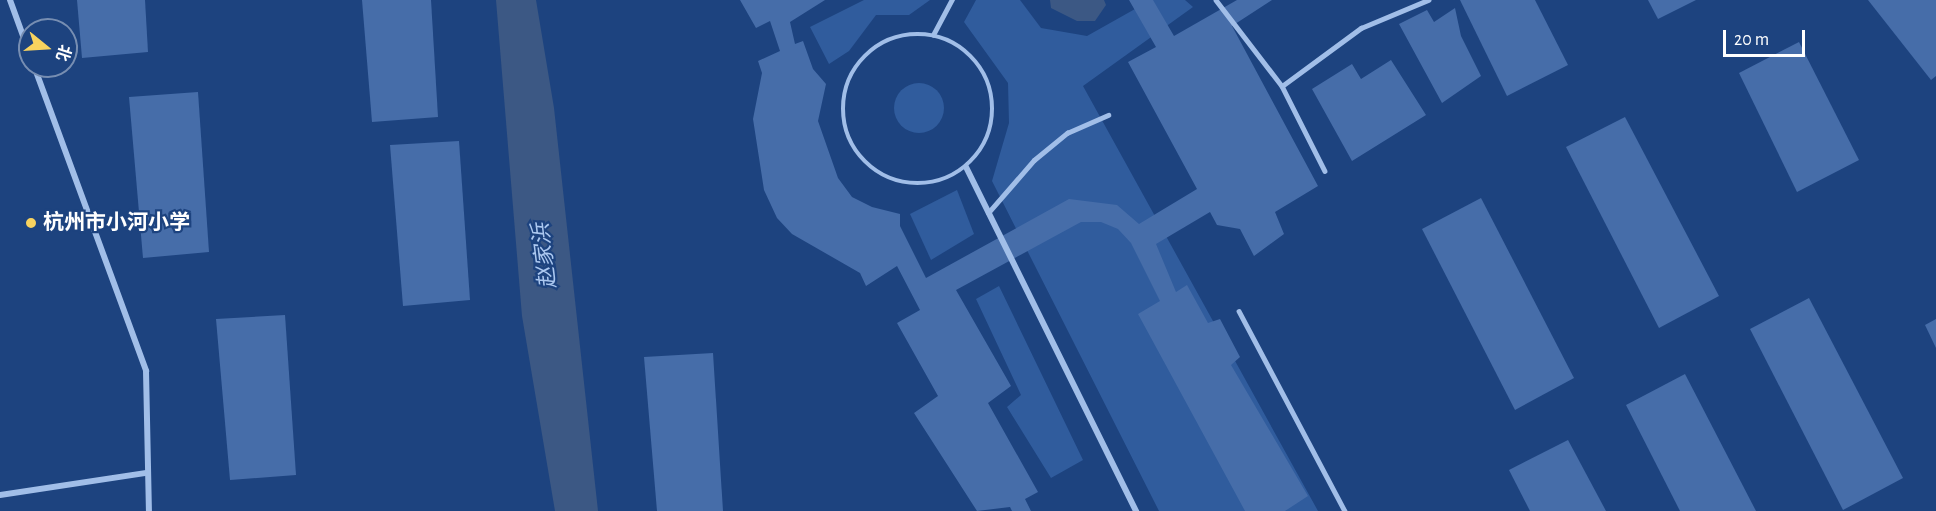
<!DOCTYPE html>
<html>
<head>
<meta charset="utf-8">
<style>
	body { margin:0 }
	#map { position:relative; width:1936px; height:511px; overflow:hidden; background:#1d437f; font-family:"Alegreya Sans","Noto Sans SC",sans-serif }
	div>[style] { position:absolute }
	.green>* { inset:0; background:#305c9d }
	.round { border-radius:50% }
	.water>* { inset:0; background:#3c5884 }
	.building>* { inset:0; background:#466da9 }
	.service>* { height:4.5px; margin:-2.25px; padding:0 2.25px; transform-origin:2.25px; border-radius:2.25px; background:#a1bee8 }
	.service>.ring { margin:-2.25px; padding:0; box-sizing:content-box; background:none; border:4.5px solid #a1bee8; border-radius:50% }
	.minor>* { height:6px; margin:-3px; padding:0 3px; transform-origin:3px; border-radius:3px; background:#a1bee8 }
	.dots>* { width:16px; height:16px; translate:-50% -50%; box-sizing:border-box; border:3px solid #1d437f; border-radius:50% }
	span { translate:-50% -50%; white-space:nowrap; text-align:center; line-height:1.15; -webkit-text-stroke:4.5px #1d437f; paint-order:stroke }
	.poi-label { font-size:21px; color:#fff; font-weight:700 }
	.left { translate:0 -50%; text-align:left }
	.water-label { font-size:22px; color:#acc8f0; font-style:italic }
	.north { position:absolute; left:18px; top:18px; width:60px; height:60px; box-sizing:border-box; background:#1d437f; border:2px solid #778eb2; border-radius:50%; rotate:108deg; font-size:16px; font-weight:700; line-height:24px; text-align:center; color:#fff }
	.north::after { content:''; display:block; margin:auto; width:21px; height:27px; background:#f8d35f; clip-path:polygon(50% 0,100% 100%,50% 72%,0 100%) }
	.scale { position:absolute; left:1723px; top:30px; width:82px; height:27px; box-sizing:border-box; border:3px solid #fff; border-top:0; padding-left:8px; font-size:18px; line-height:21px; white-space:nowrap; color:#fff; -webkit-text-stroke:4px #1d437f; paint-order:stroke }
</style>
</head>
<body>
<div id="map">
	<div class="green">
		<div style="clip-path:polygon(864px 0,930px 0,909px 15px,876px 15px,849px 51px,829px 64px,810px 27px)"></div>
		<div style="clip-path:polygon(976px 0,1020px 0,1041px 28px,1087px 36px,1151px 0,1185px 0,1193px 7px,1083px 86px,1318px 511px,1159px 511px,992px 181px,1009px 123px,1008px 83px,964px 22px)"></div>
		<div class="round" style="left:894px;top:83px;width:50px;height:50px"></div>
		<div style="clip-path:polygon(957px 190px,974px 234px,931px 260px,910px 214px)"></div>
		<div style="clip-path:polygon(999px 286px,1083px 460px,1051px 478px,1007px 407px,1021px 395px,976px 299px)"></div>
	</div>
	<div class="water">
		<div style="clip-path:polygon(496px 0,536px 0,554px 108px,598px 511px,555px 511px,522px 316px)"></div>
		<div style="clip-path:polygon(1050px 0,1104px 0,1106px 5px,1095px 21px,1077px 21px,1051px 8px)"></div>
	</div>
	<div class="building">
		<div style="clip-path:polygon(77px 0,145px 0,148px 52px,82px 58px)"></div>
		<div style="clip-path:polygon(362px 0,431px 0,438px 117px,372px 122px)"></div>
		<div style="clip-path:polygon(740px 0,825px 0,790px 22px,795px 44px,803px 41px,813px 69px,826px 84px,818px 121px,838px 178px,852px 197px,872px 207px,900px 214px,900px 226px,926px 278px,1069px 199px,1117px 205px,1139px 224px,1197px 189px,1128px 62px,1156px 47px,1129px 0,1153px 0,1174px 36px,1237px 0,1272px 0,1232px 26px,1318px 186px,1275px 212px,1284px 234px,1254px 256px,1240px 229px,1217px 225px,1210px 212px,1156px 244px,1176px 292px,1187px 285px,1208px 323px,1220px 319px,1240px 357px,1231px 365px,1308px 496px,1285px 511px,1245px 511px,1138px 314px,1160px 301px,1131px 243px,1118px 229px,1101px 222px,1081px 222px,956px 290px,1011px 386px,988px 403px,1038px 492px,1025px 499px,1031px 511px,1012px 511px,1010px 507px,977px 511px,914px 413px,938px 396px,897px 323px,920px 310px,897px 266px,866px 286px,860px 273px,792px 234px,777px 218px,764px 190px,753px 119px,762px 73px,758px 61px,780px 51px,770px 21px,756px 28px)"></div>
		<div style="clip-path:polygon(1460px 0,1535px 0,1568px 65px,1507px 96px)"></div>
		<div style="clip-path:polygon(1648px 0,1696px 0,1658px 19px)"></div>
		<div style="clip-path:polygon(1868px 0,1936px 0,1936px 76px,1931px 80px)"></div>
		<div style="clip-path:polygon(1455px 8px,1461px 36px,1481px 76px,1442px 103px,1399px 24px,1427px 10px,1434px 22px)"></div>
		<div style="clip-path:polygon(1799px 42px,1859px 160px,1797px 192px,1739px 73px)"></div>
		<div style="clip-path:polygon(1391px 60px,1426px 115px,1352px 161px,1312px 89px,1352px 64px,1361px 79px)"></div>
		<div style="clip-path:polygon(198px 92px,209px 252px,143px 258px,129px 97px)"></div>
		<div style="clip-path:polygon(1625px 117px,1719px 296px,1659px 328px,1566px 147px)"></div>
		<div style="clip-path:polygon(459px 141px,470px 300px,403px 306px,390px 145px)"></div>
		<div style="clip-path:polygon(1481px 198px,1574px 378px,1515px 410px,1422px 229px)"></div>
		<div style="clip-path:polygon(1809px 298px,1903px 478px,1843px 510px,1750px 329px)"></div>
		<div style="clip-path:polygon(285px 315px,296px 475px,230px 480px,216px 319px)"></div>
		<div style="clip-path:polygon(1936px 319px,1936px 348px,1925px 325px)"></div>
		<div style="clip-path:polygon(713px 353px,723px 511px,657px 511px,644px 357px)"></div>
		<div style="clip-path:polygon(1685px 374px,1756px 511px,1680px 511px,1626px 405px)"></div>
		<div style="clip-path:polygon(1568px 440px,1606px 511px,1530px 511px,1509px 470px)"></div>
	</div>
	<div class="service">
		<div style="left:1216px;top:0;width:108px;rotate:52.5deg"></div>
		<div style="left:1282px;top:86px;width:98px;rotate:-36.3deg"></div>
		<div style="left:1361px;top:28px;width:73px;rotate:-22.7deg"></div>
		<div class="ring" style="left:843px;top:34px;width:145.5px;height:145.5px"></div>
		<div style="left:933px;top:35px;width:40px;rotate:-62deg"></div>
		<div style="left:1282px;top:86px;width:95px;rotate:63.2deg"></div>
		<div style="left:988px;top:213px;width:70px;rotate:-49deg"></div>
		<div style="left:1034px;top:160px;width:43px;rotate:-39.3deg"></div>
		<div style="left:1067px;top:133px;width:45px;rotate:-23.7deg"></div>
		<div style="left:1239px;top:311px;width:226px;rotate:62.1deg"></div>
	</div>
	<div class="minor">
		<div style="left:10px;top:0;width:59px;rotate:70deg"></div>
		<div style="left:34px;top:66px;width:325px;rotate:69.8deg"></div>
		<div style="left:146px;top:371px;width:140px;rotate:88.8deg"></div>
		<div style="left:966px;top:167px;width:384px;rotate:63.7deg"></div>
		<div style="left:0;top:495px;width:148px;rotate:-8.6deg"></div>
	</div>
	<div class="dots">
		<div style="left:31px;top:223px;background:#f8d35f"></div>
	</div>
	<div class="poi-label">
		<span class="left" style="left:43px;top:223px">杭州市小河小学</span>
	</div>
	<div class="water-label">
		<span style="left:545px;top:256px;rotate:-97deg">赵家浜</span>
	</div>
	<div class="north">北</div>
	<div class="scale">20 m</div>
</div>
</body>
</html>
